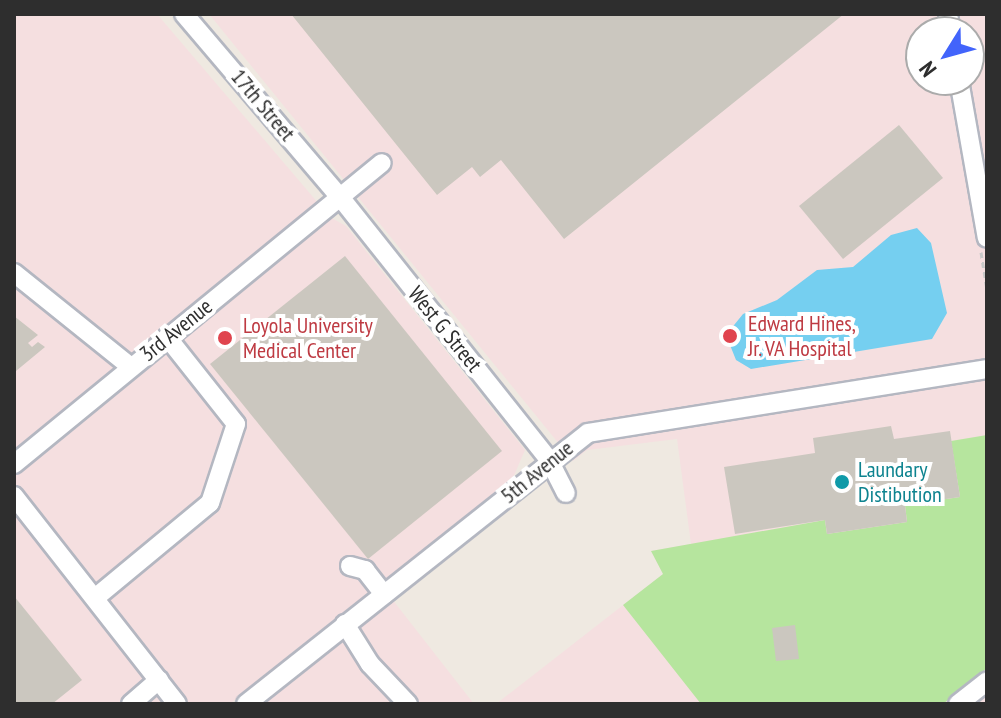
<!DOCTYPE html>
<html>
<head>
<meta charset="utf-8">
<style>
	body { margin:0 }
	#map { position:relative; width:1001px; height:718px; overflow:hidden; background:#efe9e1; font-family:"PT Sans Narrow",sans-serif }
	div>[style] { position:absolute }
	.medical>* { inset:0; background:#f5dfe0 }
	.green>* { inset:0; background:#b6e59e }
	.water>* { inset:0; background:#75cff0 }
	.building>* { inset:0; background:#cbc7bf }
	.path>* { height:3px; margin-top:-1.5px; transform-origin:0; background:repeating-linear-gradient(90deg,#c9c9c9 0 6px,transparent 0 10px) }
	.roads { filter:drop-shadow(2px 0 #b4b7c1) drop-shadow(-2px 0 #b4b7c1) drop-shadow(0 2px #b4b7c1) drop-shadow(0 -2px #b4b7c1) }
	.minor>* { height:18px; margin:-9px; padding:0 9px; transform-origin:9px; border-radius:9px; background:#fff }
	.dots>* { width:22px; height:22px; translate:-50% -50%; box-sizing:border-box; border:4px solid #fff; border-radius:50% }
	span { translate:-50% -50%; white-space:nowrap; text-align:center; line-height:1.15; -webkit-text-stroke:8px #fff; paint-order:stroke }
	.street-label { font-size:22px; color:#2e2e2e }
	.health-label { font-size:22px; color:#be3a42 }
	.left { translate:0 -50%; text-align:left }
	.culture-label { font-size:22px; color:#0d838f }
	.frame { position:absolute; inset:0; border:16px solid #2e2e2e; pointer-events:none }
	.north { position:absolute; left:905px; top:16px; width:80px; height:80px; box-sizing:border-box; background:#fff; border:2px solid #ababab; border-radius:50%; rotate:233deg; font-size:22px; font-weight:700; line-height:32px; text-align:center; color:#2e2e2e }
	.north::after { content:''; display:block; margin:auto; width:28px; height:36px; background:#4264fb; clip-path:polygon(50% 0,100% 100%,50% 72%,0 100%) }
</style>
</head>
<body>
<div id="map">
	<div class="medical">
		<div style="clip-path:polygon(14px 14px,157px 14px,330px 217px,346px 226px,525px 450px,512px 480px,230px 704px,14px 704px)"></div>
		<div style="clip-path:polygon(evenodd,209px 14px,987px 14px,987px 704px,496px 704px,663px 574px,651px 551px,691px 544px,677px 439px,587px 450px,573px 461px,209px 14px,921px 32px,969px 32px,969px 80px,921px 80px,921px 32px)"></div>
		<div style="clip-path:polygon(392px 599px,474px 704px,261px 704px)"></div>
	</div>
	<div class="green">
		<div style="clip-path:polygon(987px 435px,987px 668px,943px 704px,701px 704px,623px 605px,663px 574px,651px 551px,825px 520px,827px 534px,907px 522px,905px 505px,960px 497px,951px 441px)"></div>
	</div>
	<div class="water">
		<div style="clip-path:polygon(917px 228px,931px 243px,947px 313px,932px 339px,751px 369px,736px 360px,726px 335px,743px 314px,777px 300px,817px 270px,853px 267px,891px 235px)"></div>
	</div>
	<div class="building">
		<div style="clip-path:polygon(291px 14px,844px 14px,564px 239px,501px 160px,480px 177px,472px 167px,437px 195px)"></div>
		<div style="clip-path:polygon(899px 125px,943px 178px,843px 259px,799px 206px)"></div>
		<div style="clip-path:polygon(345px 256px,502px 451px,368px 559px,210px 364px)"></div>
		<div style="clip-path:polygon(14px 316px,38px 335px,28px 343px,32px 347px,38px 342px,45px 347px,16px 371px)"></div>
		<div style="clip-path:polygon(891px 426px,894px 439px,950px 431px,960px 497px,905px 505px,907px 522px,827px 534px,825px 520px,735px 534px,724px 467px,815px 453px,813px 438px)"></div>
		<div style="clip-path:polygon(14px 596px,82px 680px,52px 704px,14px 704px)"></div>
		<div style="clip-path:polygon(795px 625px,799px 659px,776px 661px,772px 628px)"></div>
	</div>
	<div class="path">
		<div style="left:981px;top:252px;width:36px;rotate:81deg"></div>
	</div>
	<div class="roads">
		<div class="minor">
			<div style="left:184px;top:14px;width:240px;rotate:49.6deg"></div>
			<div style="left:340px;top:197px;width:336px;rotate:51.5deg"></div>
			<div style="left:549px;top:460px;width:37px;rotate:63deg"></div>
			<div style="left:948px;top:14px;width:18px;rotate:81deg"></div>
			<div style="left:959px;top:80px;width:160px;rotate:80deg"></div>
			<div style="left:14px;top:273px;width:150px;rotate:38.8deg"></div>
			<div style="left:14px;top:464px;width:475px;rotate:-39.3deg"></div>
			<div style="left:14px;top:496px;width:264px;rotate:51.9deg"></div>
			<div style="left:350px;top:566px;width:16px;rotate:15deg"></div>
			<div style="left:365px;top:570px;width:31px;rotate:52deg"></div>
			<div style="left:95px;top:598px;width:149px;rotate:-39.6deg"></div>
			<div style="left:210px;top:503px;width:83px;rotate:-71.8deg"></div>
			<div style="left:236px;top:424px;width:111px;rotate:-128.4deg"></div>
			<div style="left:345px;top:624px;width:47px;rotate:58deg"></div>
			<div style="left:370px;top:664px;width:55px;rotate:46.5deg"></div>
			<div style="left:131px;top:704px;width:37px;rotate:-41deg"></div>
			<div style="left:246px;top:704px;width:436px;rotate:-38.4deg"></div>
			<div style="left:588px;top:433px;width:404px;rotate:-9.1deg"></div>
			<div style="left:958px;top:704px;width:37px;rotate:-38deg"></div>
		</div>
	</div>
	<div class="dots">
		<div style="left:730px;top:336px;background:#e0444e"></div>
		<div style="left:225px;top:338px;background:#e0444e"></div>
		<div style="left:842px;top:482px;background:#0f9aa8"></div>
	</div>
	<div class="street-label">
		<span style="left:263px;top:105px;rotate:50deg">17th Street</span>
		<span style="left:445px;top:329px;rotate:51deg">West G Street</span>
		<span style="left:176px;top:330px;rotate:-39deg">3rd Avenue</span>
		<span style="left:537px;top:472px;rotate:-39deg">5th Avenue</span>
	</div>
	<div class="health-label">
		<span class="left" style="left:748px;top:336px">Edward Hines,<br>Jr. VA Hospital</span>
		<span class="left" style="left:243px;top:338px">Loyola University<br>Medical Center</span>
	</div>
	<div class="culture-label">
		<span class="left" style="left:858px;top:482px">Laundary<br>Distibution</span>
	</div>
	<div class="frame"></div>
	<div class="north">N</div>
</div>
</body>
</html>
